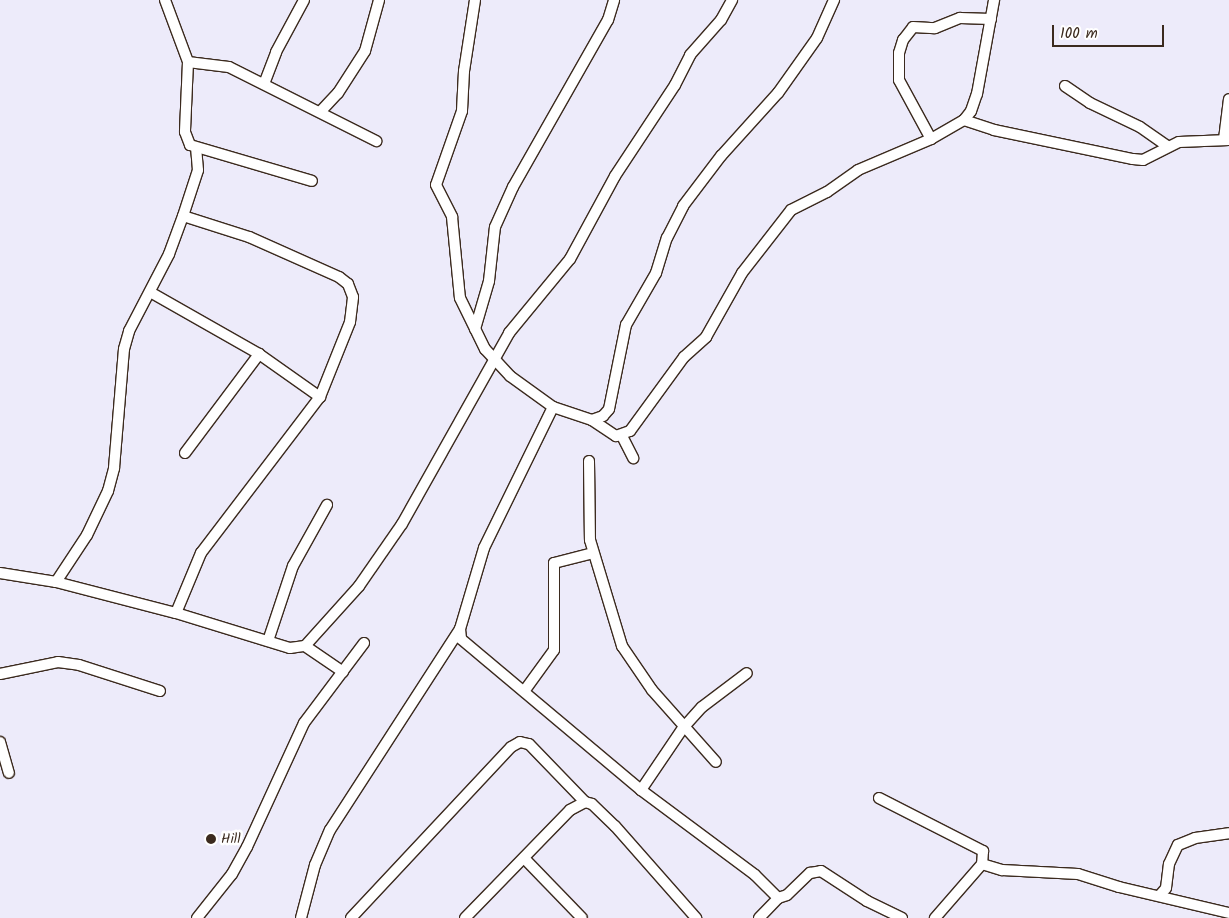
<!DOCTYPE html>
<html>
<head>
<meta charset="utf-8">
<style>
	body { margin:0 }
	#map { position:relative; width:1229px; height:918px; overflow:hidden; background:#edebfa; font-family:Kalam,sans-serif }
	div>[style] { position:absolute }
	.roads { filter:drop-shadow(1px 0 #3b2a1e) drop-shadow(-1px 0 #3b2a1e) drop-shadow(0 1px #3b2a1e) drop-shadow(0 -1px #3b2a1e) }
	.minor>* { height:10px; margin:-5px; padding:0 5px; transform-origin:5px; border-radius:5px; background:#fff }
	.dots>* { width:14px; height:14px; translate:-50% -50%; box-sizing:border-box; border:2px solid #fff; border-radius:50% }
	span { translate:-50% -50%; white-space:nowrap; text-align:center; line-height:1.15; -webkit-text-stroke:5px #fff; paint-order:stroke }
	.poi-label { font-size:14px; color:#3b2a1e }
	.left { translate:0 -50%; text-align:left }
	.scale { position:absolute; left:1052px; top:25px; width:112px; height:22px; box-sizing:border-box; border:2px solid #3b2a1e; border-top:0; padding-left:6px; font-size:15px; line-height:18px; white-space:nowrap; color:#3b2a1e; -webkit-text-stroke:4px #fff; paint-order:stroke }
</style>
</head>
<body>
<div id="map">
	<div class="roads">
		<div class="minor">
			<div style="left:165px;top:0;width:66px;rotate:69.6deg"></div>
			<div style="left:188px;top:62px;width:70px;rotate:92.5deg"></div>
			<div style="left:185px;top:132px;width:14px;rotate:69deg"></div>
			<div style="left:190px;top:145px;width:127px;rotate:16.4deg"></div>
			<div style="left:475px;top:0;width:72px;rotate:98.8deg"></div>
			<div style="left:464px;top:71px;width:40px;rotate:92.9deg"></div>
			<div style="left:462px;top:111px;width:78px;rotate:109.4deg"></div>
			<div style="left:436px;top:185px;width:36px;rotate:63deg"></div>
			<div style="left:452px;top:217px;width:81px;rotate:84.4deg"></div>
			<div style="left:460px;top:298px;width:57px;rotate:63.9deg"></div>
			<div style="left:485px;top:349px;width:37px;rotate:47deg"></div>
			<div style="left:510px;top:376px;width:53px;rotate:35.8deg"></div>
			<div style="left:553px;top:407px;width:41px;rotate:18.4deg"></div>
			<div style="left:592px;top:420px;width:29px;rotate:34deg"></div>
			<div style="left:616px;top:436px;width:15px;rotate:-20deg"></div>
			<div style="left:630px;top:431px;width:92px;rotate:-53.9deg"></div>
			<div style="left:684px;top:357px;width:30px;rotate:-42deg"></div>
			<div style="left:706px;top:337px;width:73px;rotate:-60.6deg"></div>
			<div style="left:742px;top:273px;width:80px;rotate:-52.1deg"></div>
			<div style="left:791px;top:210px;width:40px;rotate:-26.6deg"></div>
			<div style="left:827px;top:192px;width:38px;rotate:-35deg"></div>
			<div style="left:858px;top:170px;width:79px;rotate:-23deg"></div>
			<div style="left:931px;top:139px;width:38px;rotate:-30deg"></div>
			<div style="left:964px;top:120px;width:11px;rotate:-52deg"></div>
			<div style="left:971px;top:111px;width:18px;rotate:-71deg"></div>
			<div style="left:977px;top:94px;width:96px;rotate:-79.7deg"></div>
			<div style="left:188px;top:62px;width:41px;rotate:7deg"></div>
			<div style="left:229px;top:67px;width:165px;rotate:26.7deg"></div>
			<div style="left:264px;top:84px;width:34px;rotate:-69deg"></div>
			<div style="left:276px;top:52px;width:59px;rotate:-61.7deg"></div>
			<div style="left:1065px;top:86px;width:30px;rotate:34deg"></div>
			<div style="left:1090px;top:103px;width:55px;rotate:25.6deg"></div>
			<div style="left:1140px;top:127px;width:33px;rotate:35deg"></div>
			<div style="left:321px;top:111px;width:25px;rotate:-47deg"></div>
			<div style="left:338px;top:93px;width:50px;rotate:-57.3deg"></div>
			<div style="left:365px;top:51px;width:53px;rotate:-74.6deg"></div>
			<div style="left:964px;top:120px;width:32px;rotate:18deg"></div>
			<div style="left:994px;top:130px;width:142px;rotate:11.8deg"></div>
			<div style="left:1133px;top:159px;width:10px;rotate:6deg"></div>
			<div style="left:1143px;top:160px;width:40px;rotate:-26.6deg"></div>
			<div style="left:1179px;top:142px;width:50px;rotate:-2.3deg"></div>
			<div style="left:931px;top:139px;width:67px;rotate:-118.5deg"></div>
			<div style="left:899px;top:80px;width:27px;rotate:-90deg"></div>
			<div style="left:899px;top:53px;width:14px;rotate:-73deg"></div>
			<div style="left:903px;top:40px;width:16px;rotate:-52deg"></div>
			<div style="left:913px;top:27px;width:22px;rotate:3deg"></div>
			<div style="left:935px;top:28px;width:27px;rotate:-22deg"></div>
			<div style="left:960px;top:18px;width:31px;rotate:2deg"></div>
			<div style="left:1224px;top:139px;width:40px;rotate:-82.9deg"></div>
			<div style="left:150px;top:292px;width:125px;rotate:29.6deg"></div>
			<div style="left:259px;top:354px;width:75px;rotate:35.2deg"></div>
			<div style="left:475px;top:329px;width:50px;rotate:-73.7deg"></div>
			<div style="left:489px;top:281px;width:54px;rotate:-83.7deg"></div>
			<div style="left:495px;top:227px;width:44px;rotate:-65.8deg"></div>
			<div style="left:513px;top:187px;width:192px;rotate:-60.4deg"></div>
			<div style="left:608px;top:20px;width:21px;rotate:-73deg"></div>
			<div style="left:553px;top:407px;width:157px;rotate:116.1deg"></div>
			<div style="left:484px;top:548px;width:84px;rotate:106.5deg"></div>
			<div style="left:460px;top:629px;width:10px;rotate:84deg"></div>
			<div style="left:461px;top:639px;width:235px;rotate:40deg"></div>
			<div style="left:641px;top:790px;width:142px;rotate:36.7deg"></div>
			<div style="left:755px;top:875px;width:33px;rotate:45deg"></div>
			<div style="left:778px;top:898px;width:9px;rotate:-18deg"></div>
			<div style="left:787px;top:895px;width:32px;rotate:-44deg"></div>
			<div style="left:810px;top:873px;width:11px;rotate:-10deg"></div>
			<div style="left:821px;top:871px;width:55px;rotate:33.1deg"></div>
			<div style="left:867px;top:901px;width:39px;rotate:26deg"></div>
			<div style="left:592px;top:420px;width:12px;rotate:-20deg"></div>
			<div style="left:603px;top:416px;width:9px;rotate:-49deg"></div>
			<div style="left:609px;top:409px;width:86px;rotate:-78.6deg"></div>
			<div style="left:626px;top:325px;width:60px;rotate:-60deg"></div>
			<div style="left:656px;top:273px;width:37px;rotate:-73deg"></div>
			<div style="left:667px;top:238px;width:36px;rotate:-63deg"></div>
			<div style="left:683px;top:206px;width:63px;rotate:-52.8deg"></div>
			<div style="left:721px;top:156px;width:85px;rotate:-47.9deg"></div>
			<div style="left:778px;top:93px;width:67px;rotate:-54.7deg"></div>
			<div style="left:817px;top:38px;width:42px;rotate:-65.9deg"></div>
			<div style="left:622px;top:436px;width:25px;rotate:63deg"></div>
			<div style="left:185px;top:453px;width:124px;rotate:-53.2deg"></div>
			<div style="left:589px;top:461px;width:79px;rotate:89.3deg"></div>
			<div style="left:590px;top:540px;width:111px;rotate:73.2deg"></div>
			<div style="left:622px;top:646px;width:53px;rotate:55.7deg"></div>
			<div style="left:652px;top:690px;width:96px;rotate:48.4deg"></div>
			<div style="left:0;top:573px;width:57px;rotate:9.1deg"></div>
			<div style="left:56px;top:582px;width:124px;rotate:14.5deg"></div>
			<div style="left:176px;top:613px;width:119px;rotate:17.1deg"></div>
			<div style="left:290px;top:648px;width:15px;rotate:-8deg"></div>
			<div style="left:305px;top:646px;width:81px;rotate:-48deg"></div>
			<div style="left:359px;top:586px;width:75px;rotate:-55.3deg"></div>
			<div style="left:402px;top:524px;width:219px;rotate:-60.7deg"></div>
			<div style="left:509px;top:333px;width:96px;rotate:-50.5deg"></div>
			<div style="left:570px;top:259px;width:94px;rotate:-61.5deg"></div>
			<div style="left:615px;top:176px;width:109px;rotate:-56.6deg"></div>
			<div style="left:675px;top:85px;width:34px;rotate:-63deg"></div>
			<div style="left:690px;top:55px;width:47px;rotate:-48.5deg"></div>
			<div style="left:721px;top:20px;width:23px;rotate:-61deg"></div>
			<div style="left:56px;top:582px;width:56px;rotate:-56.6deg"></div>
			<div style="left:87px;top:535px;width:49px;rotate:-64.5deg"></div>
			<div style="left:108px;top:491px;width:24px;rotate:-75deg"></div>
			<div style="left:114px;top:468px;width:119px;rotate:-85.2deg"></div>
			<div style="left:124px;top:349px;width:19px;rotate:-74deg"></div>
			<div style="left:129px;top:331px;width:87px;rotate:-62.5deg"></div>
			<div style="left:169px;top:254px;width:40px;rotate:-69.8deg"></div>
			<div style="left:183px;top:216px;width:48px;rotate:-71.9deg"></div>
			<div style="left:198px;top:170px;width:22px;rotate:-95deg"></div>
			<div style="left:176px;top:613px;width:65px;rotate:-67.4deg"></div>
			<div style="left:201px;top:553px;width:196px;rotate:-52.7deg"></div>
			<div style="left:320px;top:397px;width:81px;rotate:-68.2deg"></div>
			<div style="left:350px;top:322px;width:25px;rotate:-83deg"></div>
			<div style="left:353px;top:297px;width:14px;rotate:-111deg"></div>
			<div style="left:348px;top:284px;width:11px;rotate:-142deg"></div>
			<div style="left:339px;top:277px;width:98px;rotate:-156deg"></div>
			<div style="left:249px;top:237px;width:69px;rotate:-162.3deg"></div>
			<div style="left:268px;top:641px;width:79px;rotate:-71.6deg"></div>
			<div style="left:293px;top:566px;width:70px;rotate:-60.9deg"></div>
			<div style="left:305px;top:646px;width:46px;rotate:34.4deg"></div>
			<div style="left:0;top:674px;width:59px;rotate:-11.7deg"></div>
			<div style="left:58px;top:662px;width:21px;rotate:8deg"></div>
			<div style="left:79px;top:665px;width:85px;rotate:17.8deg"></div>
			<div style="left:525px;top:690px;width:49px;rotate:-54.1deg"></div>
			<div style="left:554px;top:650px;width:87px;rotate:-90deg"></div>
			<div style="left:554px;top:563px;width:40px;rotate:-14.4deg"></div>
			<div style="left:0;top:742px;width:32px;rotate:74deg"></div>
			<div style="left:641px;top:790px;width:75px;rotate:-55.9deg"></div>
			<div style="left:683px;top:728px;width:28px;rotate:-48deg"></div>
			<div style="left:702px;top:707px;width:56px;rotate:-37.1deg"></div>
			<div style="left:879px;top:798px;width:117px;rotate:27deg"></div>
			<div style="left:983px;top:851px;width:13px;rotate:94deg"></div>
			<div style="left:982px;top:864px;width:72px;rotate:131deg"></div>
			<div style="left:524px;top:858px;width:83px;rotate:46deg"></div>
			<div style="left:982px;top:864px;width:21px;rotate:17deg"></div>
			<div style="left:1002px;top:870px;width:76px;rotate:3deg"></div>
			<div style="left:1078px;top:874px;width:43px;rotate:17.6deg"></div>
			<div style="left:1119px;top:887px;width:113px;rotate:13.3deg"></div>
			<div style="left:1160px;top:895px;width:9px;rotate:-49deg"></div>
			<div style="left:1166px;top:888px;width:24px;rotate:-83deg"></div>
			<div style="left:1169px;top:864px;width:21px;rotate:-65deg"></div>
			<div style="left:1178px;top:845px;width:18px;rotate:-22deg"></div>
			<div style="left:1195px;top:838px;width:34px;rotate:-8deg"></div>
			<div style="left:197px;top:918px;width:56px;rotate:-51.5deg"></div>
			<div style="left:232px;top:874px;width:31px;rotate:-61deg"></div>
			<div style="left:247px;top:847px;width:136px;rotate:-65.3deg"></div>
			<div style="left:304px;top:723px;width:100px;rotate:-53.1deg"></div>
			<div style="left:301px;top:918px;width:55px;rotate:-75.2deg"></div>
			<div style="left:315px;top:865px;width:38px;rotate:-67deg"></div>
			<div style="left:330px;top:830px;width:239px;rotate:-57.1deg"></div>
			<div style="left:351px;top:918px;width:234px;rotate:-46.9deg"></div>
			<div style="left:511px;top:747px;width:10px;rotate:-29deg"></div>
			<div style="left:520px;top:742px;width:9px;rotate:13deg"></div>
			<div style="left:529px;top:744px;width:81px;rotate:46deg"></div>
			<div style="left:465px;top:918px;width:151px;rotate:-45.8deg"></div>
			<div style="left:570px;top:810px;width:17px;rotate:-28deg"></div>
			<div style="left:585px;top:802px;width:7px;rotate:16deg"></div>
			<div style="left:592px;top:804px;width:32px;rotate:44deg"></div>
			<div style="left:615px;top:826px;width:123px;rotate:48.6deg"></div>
			<div style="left:759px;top:918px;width:28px;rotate:-46deg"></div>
		</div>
	</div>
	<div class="dots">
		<div style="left:211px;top:839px;background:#3b2a1e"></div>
	</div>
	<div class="poi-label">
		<span class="left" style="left:221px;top:839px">Hill</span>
	</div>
	<div class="scale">100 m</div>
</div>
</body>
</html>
